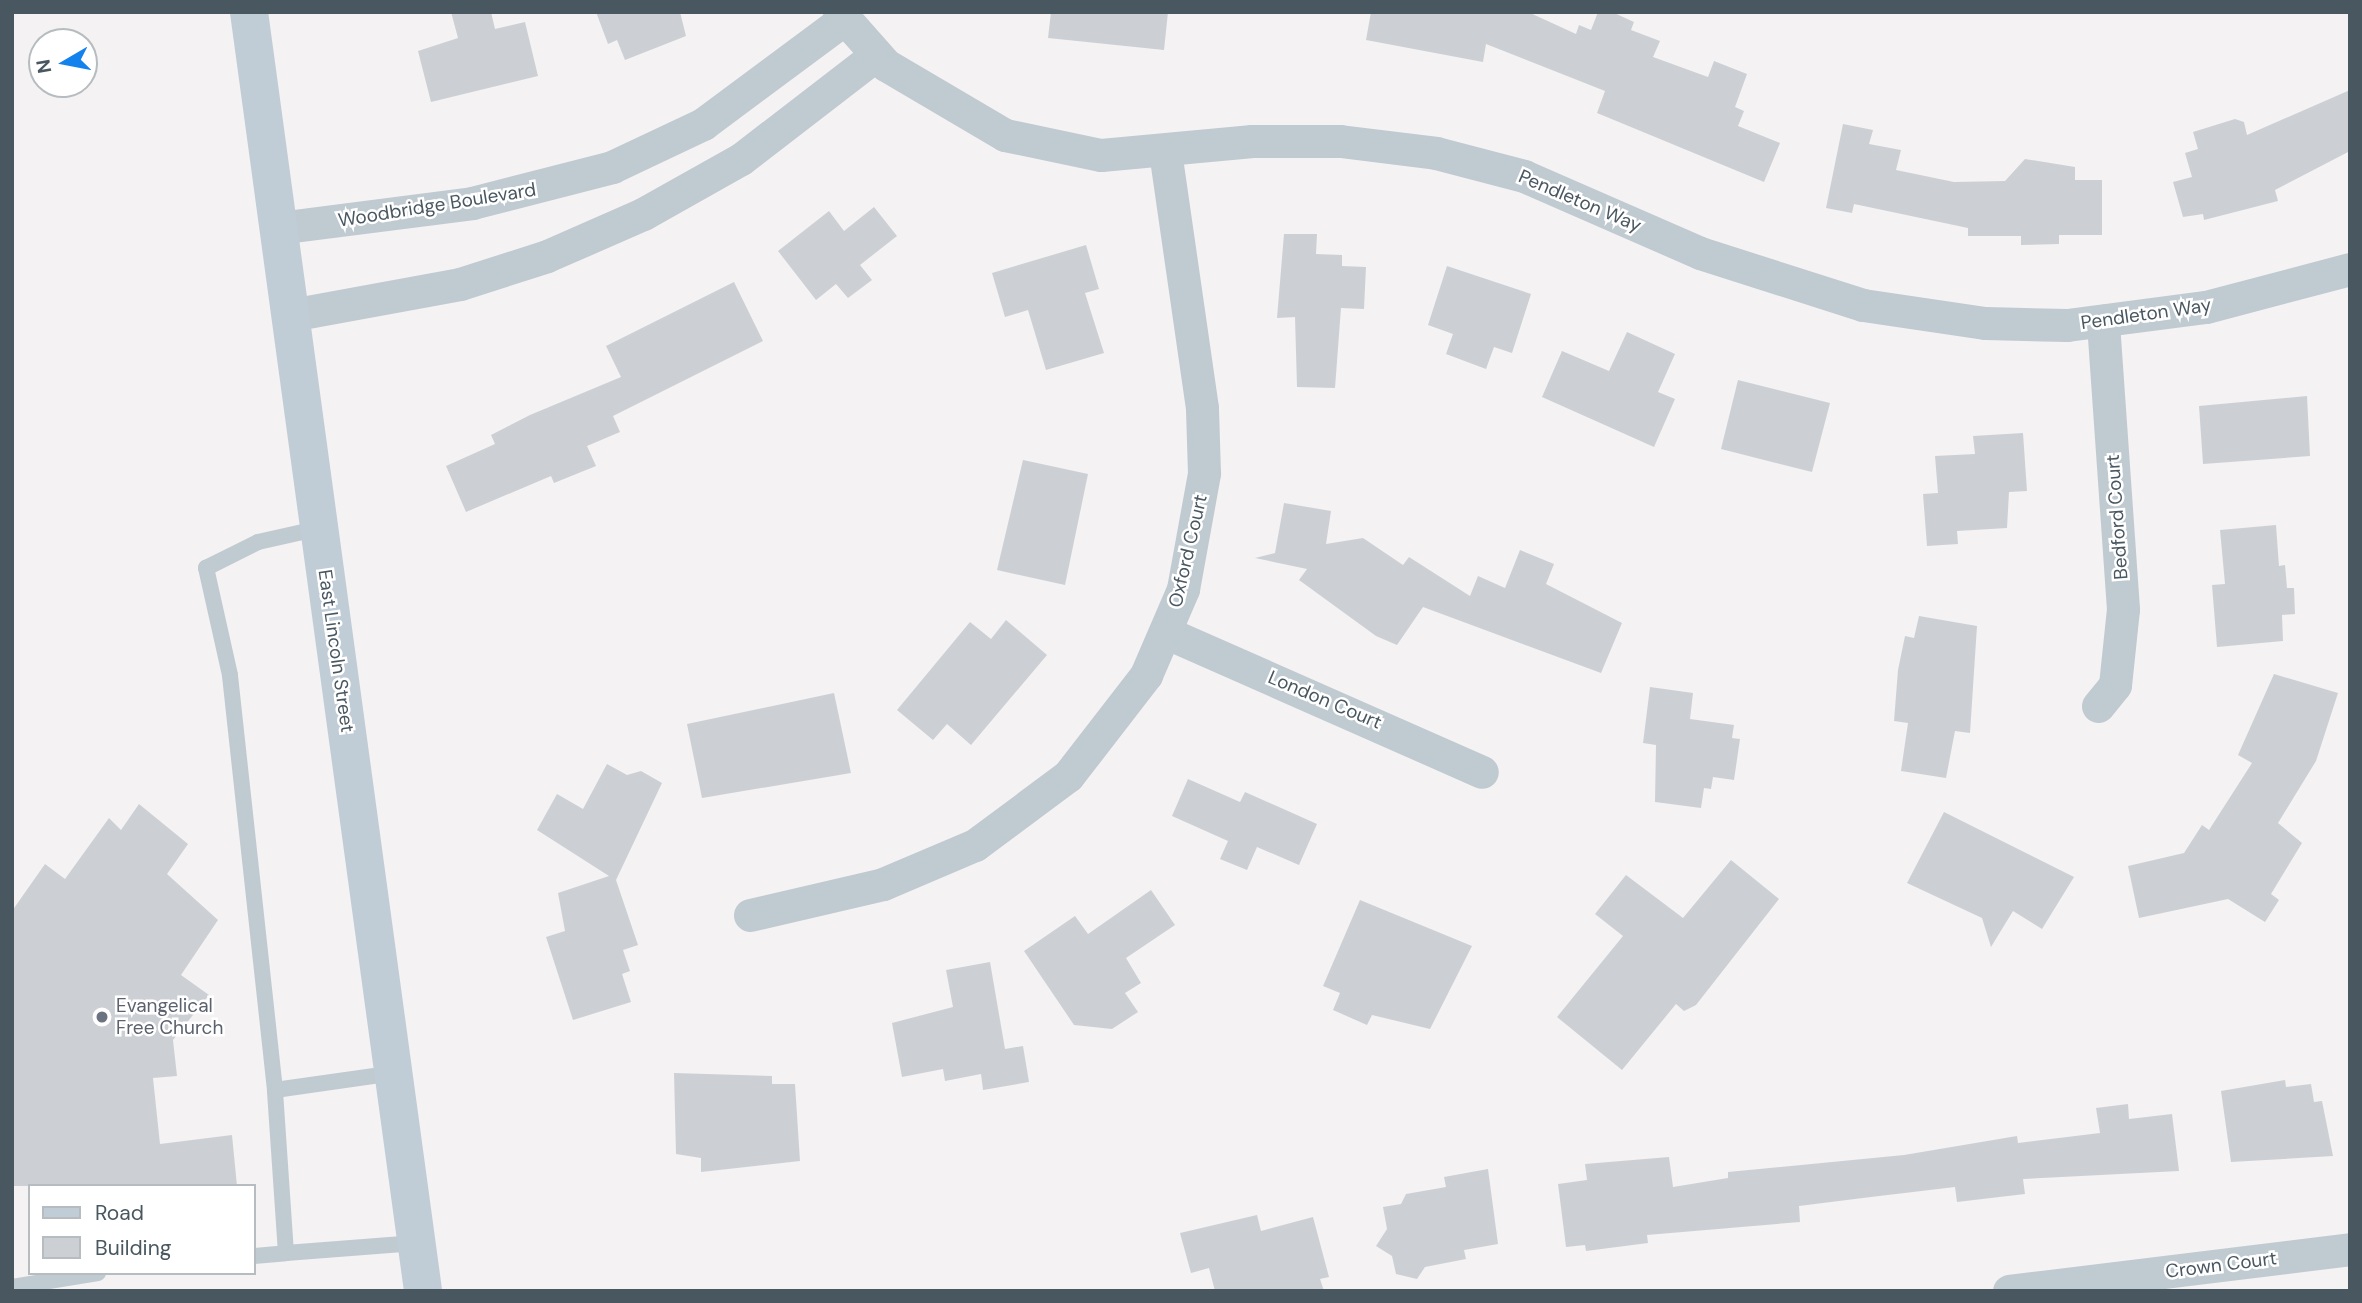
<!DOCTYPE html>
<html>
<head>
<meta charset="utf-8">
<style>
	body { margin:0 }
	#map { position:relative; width:2362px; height:1303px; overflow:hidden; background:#f4f2f2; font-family:"DM Sans",sans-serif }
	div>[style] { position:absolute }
	.building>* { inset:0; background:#ccd0d4 }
	.service>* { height:16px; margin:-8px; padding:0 8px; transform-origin:8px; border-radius:8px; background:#c0cad1 }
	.minor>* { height:33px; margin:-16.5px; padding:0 16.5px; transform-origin:16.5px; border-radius:16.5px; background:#c0cad1 }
	.secondary>* { height:38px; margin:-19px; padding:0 19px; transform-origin:19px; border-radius:19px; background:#c0ccd6 }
	.dots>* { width:19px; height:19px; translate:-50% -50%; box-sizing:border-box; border:4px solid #fff; border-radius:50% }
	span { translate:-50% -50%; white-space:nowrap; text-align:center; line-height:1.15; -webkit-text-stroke:5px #fff; paint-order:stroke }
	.street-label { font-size:19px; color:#495760 }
	.worship-label { font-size:19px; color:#5b616d }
	.left { translate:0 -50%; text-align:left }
	.frame { position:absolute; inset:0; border:14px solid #495760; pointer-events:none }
	.legend { position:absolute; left:28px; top:1184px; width:228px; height:91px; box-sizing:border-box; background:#fff; border:2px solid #b6bcbf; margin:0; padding:9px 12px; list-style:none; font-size:21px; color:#495760 }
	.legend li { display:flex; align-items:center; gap:14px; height:35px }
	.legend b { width:35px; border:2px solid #b6bcbf }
	.north { position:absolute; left:28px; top:28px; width:70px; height:70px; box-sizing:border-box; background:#fff; border:2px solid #b6bcbf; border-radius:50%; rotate:260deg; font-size:19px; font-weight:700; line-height:28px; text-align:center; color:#495760 }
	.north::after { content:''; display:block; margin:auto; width:24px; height:32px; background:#1482ec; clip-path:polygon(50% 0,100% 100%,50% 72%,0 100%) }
</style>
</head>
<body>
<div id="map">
	<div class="building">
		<div style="clip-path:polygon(451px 12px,491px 12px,495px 29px,525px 22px,538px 76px,431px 102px,418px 51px,458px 38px)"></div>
		<div style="clip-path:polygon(596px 12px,680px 12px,686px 36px,625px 60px,617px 40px,608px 44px)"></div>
		<div style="clip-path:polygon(1051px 12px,1168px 12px,1164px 50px,1048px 38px)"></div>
		<div style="clip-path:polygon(1371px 12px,1528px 12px,1576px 34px,1579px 25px,1591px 30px,1598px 12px,1612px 12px,1634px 22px,1631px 30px,1660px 41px,1653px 57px,1708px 77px,1714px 61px,1747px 74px,1735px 107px,1744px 111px,1738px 126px,1780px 143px,1764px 182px,1597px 113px,1605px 91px,1486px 44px,1483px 62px,1366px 40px)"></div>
		<div style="clip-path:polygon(2350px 90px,2350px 151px,2275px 190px,2278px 201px,2204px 220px,2203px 214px,2183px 217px,2173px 182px,2192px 177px,2185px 153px,2198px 149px,2193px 132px,2235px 119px,2244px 122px,2247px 135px)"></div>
		<div style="clip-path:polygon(1843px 124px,1873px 130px,1869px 144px,1901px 150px,1896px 170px,1954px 182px,2005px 181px,2025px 159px,2075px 167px,2075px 180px,2102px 180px,2102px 235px,2059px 235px,2059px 244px,2021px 245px,2021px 236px,1968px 236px,1968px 228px,1854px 204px,1852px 213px,1826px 208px)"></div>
		<div style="clip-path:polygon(874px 207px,897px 236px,860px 265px,872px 280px,848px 298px,836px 284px,816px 300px,778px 251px,829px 211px,844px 231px)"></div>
		<div style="clip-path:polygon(1284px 234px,1317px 234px,1316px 254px,1342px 255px,1342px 266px,1366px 267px,1364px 309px,1341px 308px,1335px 388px,1297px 387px,1295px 317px,1277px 318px)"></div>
		<div style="clip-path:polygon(1086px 245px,1099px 289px,1085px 293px,1104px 353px,1046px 370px,1028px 310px,1005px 317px,992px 273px)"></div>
		<div style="clip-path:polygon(1447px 266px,1531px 294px,1512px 353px,1494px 347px,1486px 369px,1446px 354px,1453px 334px,1428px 325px)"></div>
		<div style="clip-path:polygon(734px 282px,763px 341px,613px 416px,620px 432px,587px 446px,596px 466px,554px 483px,551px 476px,466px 512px,446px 466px,495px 444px,491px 435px,530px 415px,621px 377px,606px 346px)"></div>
		<div style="clip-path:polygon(1627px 332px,1675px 354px,1658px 392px,1675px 399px,1654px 447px,1542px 397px,1562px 351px,1609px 371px)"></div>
		<div style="clip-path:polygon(1738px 380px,1830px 403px,1812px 472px,1721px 449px)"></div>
		<div style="clip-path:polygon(2307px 396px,2310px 456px,2203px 464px,2199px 406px)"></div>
		<div style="clip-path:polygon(2023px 433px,2027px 491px,2009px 492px,2007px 528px,1957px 531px,1958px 544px,1927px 546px,1923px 494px,1938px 493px,1935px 456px,1975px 454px,1973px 436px)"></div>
		<div style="clip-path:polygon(1023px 460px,1088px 474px,1065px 585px,997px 570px)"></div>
		<div style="clip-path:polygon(1284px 503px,1331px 511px,1326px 544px,1363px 538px,1403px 565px,1409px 557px,1470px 596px,1478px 576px,1505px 588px,1520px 550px,1554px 564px,1546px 584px,1622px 623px,1601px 673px,1423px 607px,1397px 645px,1376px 636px,1299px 580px,1307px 569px,1255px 558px,1275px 553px)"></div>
		<div style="clip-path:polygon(2276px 525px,2279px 566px,2285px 565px,2287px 588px,2294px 588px,2295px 614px,2282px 615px,2283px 641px,2217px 647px,2212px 585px,2225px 584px,2220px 530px)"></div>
		<div style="clip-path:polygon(1919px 616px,1977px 626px,1970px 733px,1955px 731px,1946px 778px,1901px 771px,1908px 723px,1894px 721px,1898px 670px,1905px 636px,1914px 638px)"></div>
		<div style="clip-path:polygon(1006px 620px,1047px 655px,971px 745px,947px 724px,933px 740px,897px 710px,970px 622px,991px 639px)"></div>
		<div style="clip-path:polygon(2274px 674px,2338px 693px,2316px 761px,2278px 823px,2302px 843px,2271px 894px,2279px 900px,2265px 922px,2228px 899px,2139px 918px,2128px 866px,2184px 853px,2202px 825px,2209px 830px,2252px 763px,2238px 755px)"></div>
		<div style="clip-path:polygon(1650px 687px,1693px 693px,1690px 719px,1734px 725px,1732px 738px,1740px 739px,1734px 780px,1713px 777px,1711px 789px,1704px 788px,1701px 808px,1655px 802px,1656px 745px,1643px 743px)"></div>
		<div style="clip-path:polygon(834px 693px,851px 773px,702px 798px,687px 724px)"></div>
		<div style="clip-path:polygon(607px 764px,627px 775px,641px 771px,662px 783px,616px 880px,638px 945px,623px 950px,630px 971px,622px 974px,631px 1002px,573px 1020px,546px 937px,565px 931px,558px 893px,609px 876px,537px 830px,557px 794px,583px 809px)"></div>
		<div style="clip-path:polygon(1188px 779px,1240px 802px,1245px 792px,1317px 824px,1299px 865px,1257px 847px,1247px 870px,1220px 859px,1228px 841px,1172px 816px)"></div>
		<div style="clip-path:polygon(139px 804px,188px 844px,167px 874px,218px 920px,181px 975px,209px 995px,173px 1040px,177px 1076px,153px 1078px,160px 1144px,232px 1135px,237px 1186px,12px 1186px,12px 911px,45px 864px,65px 879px,109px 818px,121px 830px)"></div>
		<div style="clip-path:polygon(1944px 812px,2074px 877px,2042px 929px,2013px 911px,1991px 947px,1982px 918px,1907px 883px)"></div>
		<div style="clip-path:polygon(1731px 860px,1779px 899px,1696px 1005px,1684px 1011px,1676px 1004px,1622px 1070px,1557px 1017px,1623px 936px,1595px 914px,1626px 875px,1683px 918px)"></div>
		<div style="clip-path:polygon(1151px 890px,1175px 925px,1126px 958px,1141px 983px,1125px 993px,1138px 1012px,1112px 1029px,1074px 1025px,1024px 951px,1075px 916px,1088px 934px)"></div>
		<div style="clip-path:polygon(1360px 900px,1472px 946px,1430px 1029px,1372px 1015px,1367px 1025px,1333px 1010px,1340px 993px,1323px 986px)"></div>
		<div style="clip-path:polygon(990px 962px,1005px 1049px,1023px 1046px,1029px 1082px,983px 1090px,981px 1074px,945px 1081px,943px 1069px,902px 1077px,892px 1023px,953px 1007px,946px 970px)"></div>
		<div style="clip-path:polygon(674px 1073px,772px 1076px,772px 1084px,795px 1084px,800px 1161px,701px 1172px,701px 1158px,676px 1154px)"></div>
		<div style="clip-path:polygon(2285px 1080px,2286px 1087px,2311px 1084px,2314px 1102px,2322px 1101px,2333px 1156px,2231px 1162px,2221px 1091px)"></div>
		<div style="clip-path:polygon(2128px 1104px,2129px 1119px,2172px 1114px,2179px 1171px,2023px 1179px,2025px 1194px,1957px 1202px,1955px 1187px,1871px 1197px,1799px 1206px,1800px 1222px,1647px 1235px,1648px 1243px,1586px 1251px,1585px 1245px,1566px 1247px,1558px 1184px,1587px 1180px,1585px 1164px,1669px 1157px,1673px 1187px,1728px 1178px,1728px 1172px,1904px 1155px,2017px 1136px,2018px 1143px,2100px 1133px,2096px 1108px)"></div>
		<div style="clip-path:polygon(1488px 1169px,1498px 1244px,1464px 1250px,1466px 1259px,1425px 1267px,1417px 1279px,1396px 1274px,1392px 1256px,1376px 1246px,1387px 1229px,1383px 1207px,1401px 1204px,1406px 1194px,1446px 1187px,1444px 1177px)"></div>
		<div style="clip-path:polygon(1257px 1215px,1261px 1231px,1313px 1217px,1329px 1277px,1320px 1279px,1324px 1291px,1215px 1291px,1209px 1268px,1191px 1273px,1180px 1233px)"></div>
	</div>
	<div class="service">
		<div style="left:275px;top:1090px;width:120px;rotate:-8.1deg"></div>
		<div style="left:286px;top:1253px;width:130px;rotate:-4.4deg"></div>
		<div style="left:254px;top:1256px;width:32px;rotate:-5deg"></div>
		<div style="left:286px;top:1253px;width:163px;rotate:-93.9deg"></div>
		<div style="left:275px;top:1090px;width:417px;rotate:-96.2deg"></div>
		<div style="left:230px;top:675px;width:110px;rotate:-102.6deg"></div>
		<div style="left:206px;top:568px;width:58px;rotate:-26.6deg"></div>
		<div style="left:258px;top:542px;width:64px;rotate:-12.7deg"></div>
		<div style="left:12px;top:1287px;width:87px;rotate:-9.2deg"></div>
	</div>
	<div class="minor">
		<div style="left:839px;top:12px;width:71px;rotate:48.4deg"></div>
		<div style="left:886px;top:65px;width:138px;rotate:30.5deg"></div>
		<div style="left:1005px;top:135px;width:98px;rotate:11.8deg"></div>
		<div style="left:1101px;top:155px;width:152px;rotate:-5.3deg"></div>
		<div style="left:1252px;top:141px;width:88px"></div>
		<div style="left:1340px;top:141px;width:97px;rotate:7.1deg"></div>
		<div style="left:1436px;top:153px;width:91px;rotate:14.6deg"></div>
		<div style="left:1524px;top:176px;width:192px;rotate:23.6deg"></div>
		<div style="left:1700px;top:253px;width:171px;rotate:17.7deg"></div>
		<div style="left:1863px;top:305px;width:123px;rotate:8.4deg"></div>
		<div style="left:1985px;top:323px;width:82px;rotate:1.4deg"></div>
		<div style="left:2067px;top:325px;width:140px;rotate:-7.4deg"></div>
		<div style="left:2206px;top:307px;width:149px;rotate:-14.8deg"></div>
		<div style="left:278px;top:228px;width:196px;rotate:-7.3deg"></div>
		<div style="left:472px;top:203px;width:145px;rotate:-14.4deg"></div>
		<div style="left:612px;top:167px;width:101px;rotate:-25.3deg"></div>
		<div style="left:703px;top:124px;width:174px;rotate:-36.6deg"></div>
		<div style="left:291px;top:315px;width:172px;rotate:-10.4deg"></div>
		<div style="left:460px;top:284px;width:91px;rotate:-17.8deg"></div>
		<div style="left:547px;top:256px;width:105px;rotate:-23.6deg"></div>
		<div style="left:643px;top:214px;width:112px;rotate:-29.3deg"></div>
		<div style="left:741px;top:159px;width:170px;rotate:-37.6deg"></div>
		<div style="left:1167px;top:633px;width:344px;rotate:23.8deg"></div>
		<div style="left:2098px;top:706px;width:27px;rotate:-51deg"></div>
		<div style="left:2115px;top:685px;width:76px;rotate:-84deg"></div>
		<div style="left:2123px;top:609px;width:289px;rotate:-94deg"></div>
		<div style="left:750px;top:915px;width:137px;rotate:-13.1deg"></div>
		<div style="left:883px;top:884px;width:100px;rotate:-23deg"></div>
		<div style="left:975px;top:845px;width:116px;rotate:-36.6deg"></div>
		<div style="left:1068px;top:776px;width:128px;rotate:-52.3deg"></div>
		<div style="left:1146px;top:675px;width:94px;rotate:-66.7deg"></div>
		<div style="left:1183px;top:589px;width:118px;rotate:-79.7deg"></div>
		<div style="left:1204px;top:473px;width:65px;rotate:-91.8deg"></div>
		<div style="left:1202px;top:408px;width:259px;rotate:-98.2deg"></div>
		<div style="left:2009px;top:1291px;width:344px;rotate:-7deg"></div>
	</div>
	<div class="secondary">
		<div style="left:249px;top:12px;width:1291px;rotate:82.25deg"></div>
	</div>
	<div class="dots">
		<div style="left:102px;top:1017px;background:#6b7280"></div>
	</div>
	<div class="street-label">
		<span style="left:1580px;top:201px;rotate:23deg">Pendleton Way</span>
		<span style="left:437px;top:205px;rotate:-9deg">Woodbridge Boulevard</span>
		<span style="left:2146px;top:314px;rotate:-8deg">Pendleton Way</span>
		<span style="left:2117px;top:517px;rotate:-94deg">Bedford Court</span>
		<span style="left:1188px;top:551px;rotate:-77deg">Oxford Court</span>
		<span style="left:336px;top:651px;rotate:82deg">East Lincoln Street</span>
		<span style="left:1325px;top:700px;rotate:23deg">London Court</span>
		<span style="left:2221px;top:1265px;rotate:-7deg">Crown Court</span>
	</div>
	<div class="worship-label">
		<span class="left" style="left:116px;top:1017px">Evangelical<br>Free Church</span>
	</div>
	<div class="frame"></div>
	<ul class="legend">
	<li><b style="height:9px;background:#c0ccd6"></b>Road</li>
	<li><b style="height:19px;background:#ccd0d4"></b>Building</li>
	</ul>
	<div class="north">N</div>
</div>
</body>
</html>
